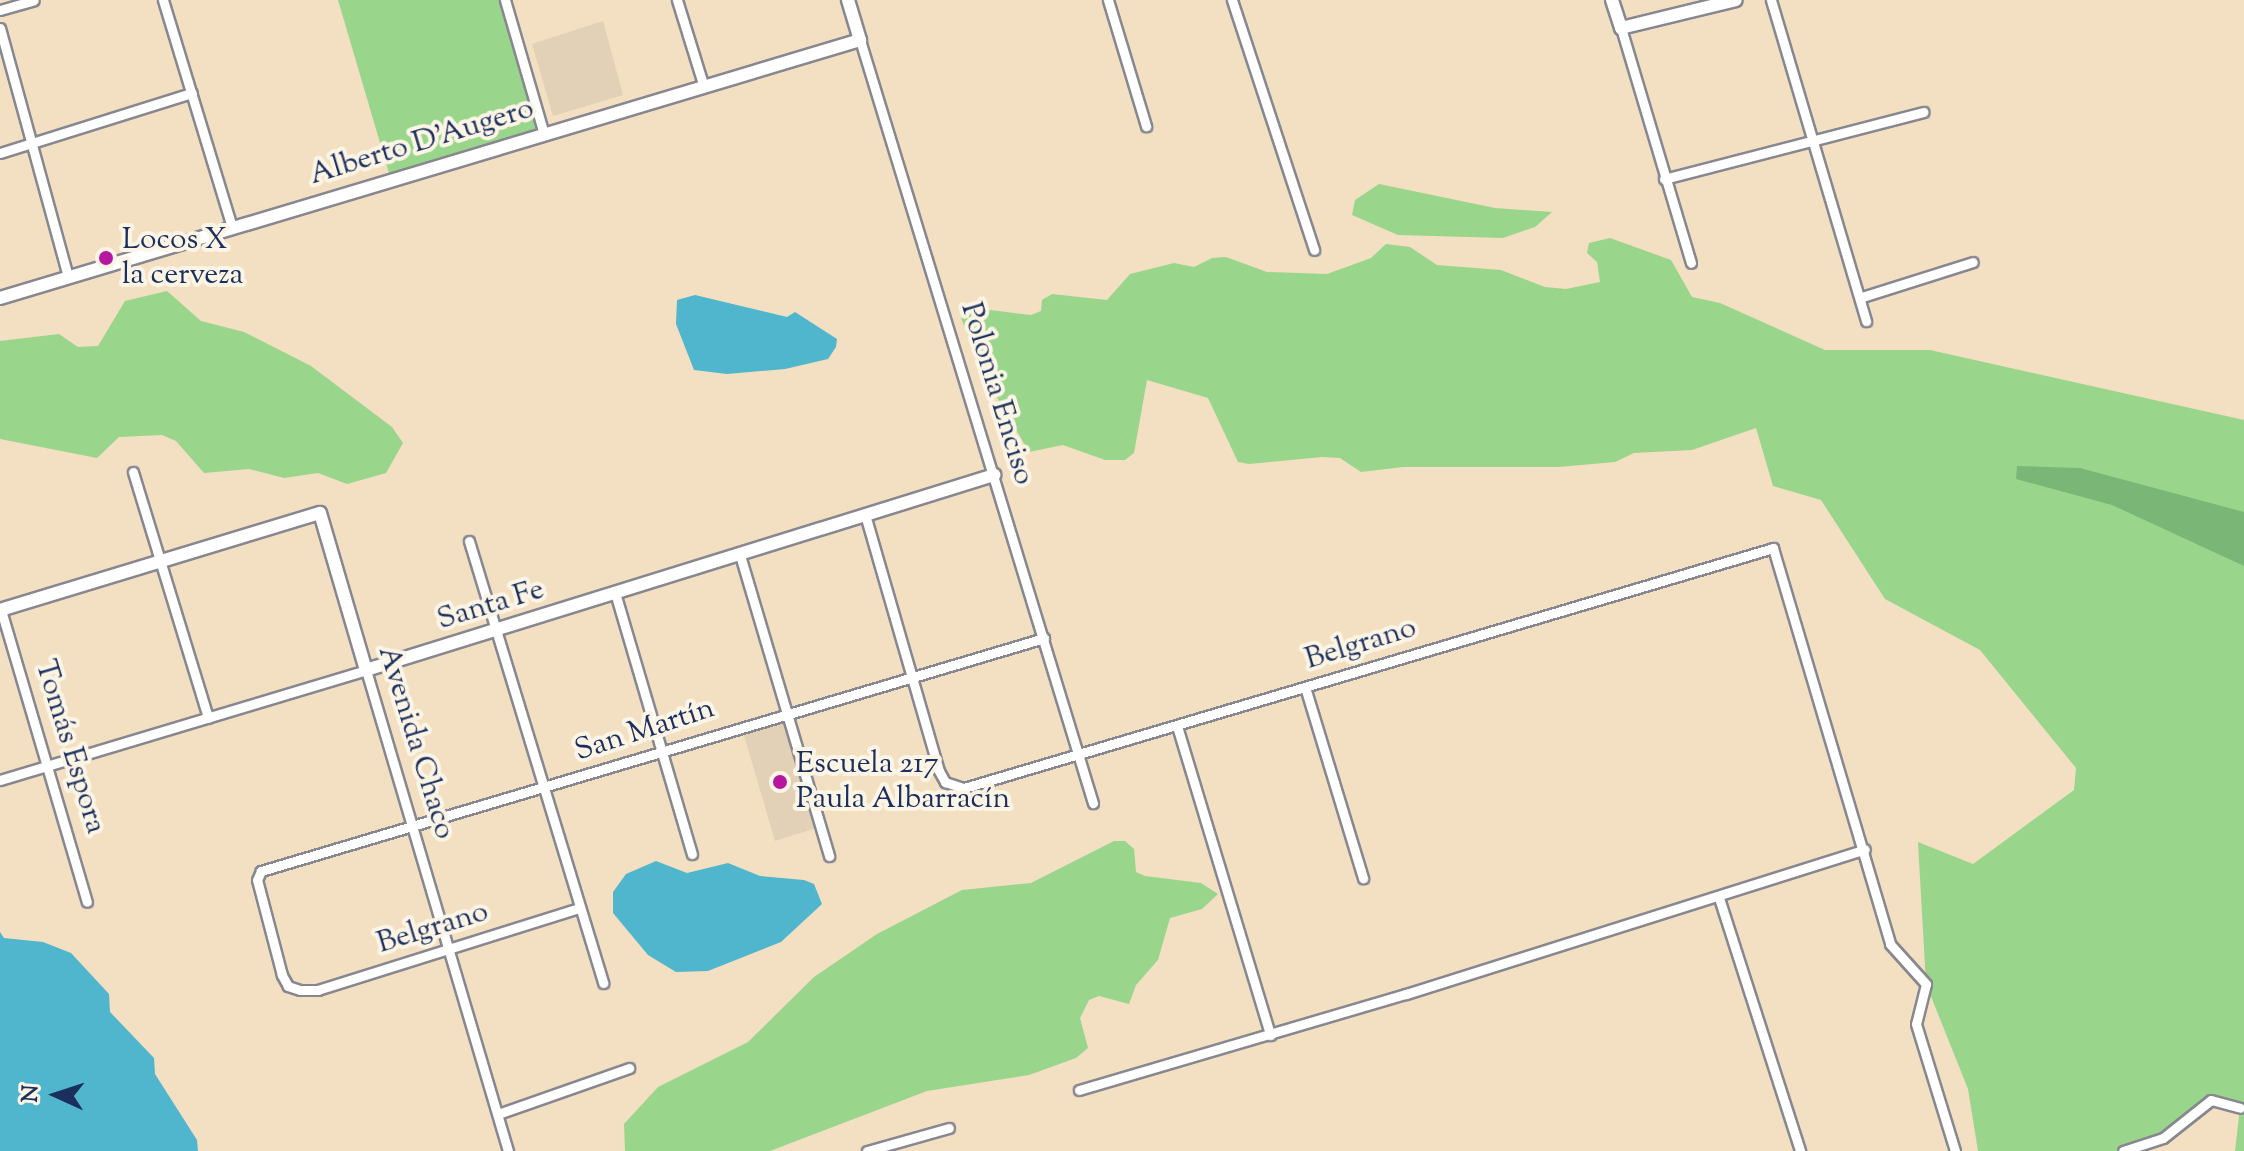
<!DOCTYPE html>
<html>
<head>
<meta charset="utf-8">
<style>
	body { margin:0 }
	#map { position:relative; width:2244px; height:1151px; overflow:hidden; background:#f3dfc1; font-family:"Sorts Mill Goudy",serif }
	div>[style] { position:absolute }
	.built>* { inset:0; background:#e2d1b6 }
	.green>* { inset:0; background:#99d68b }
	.forest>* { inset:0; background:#7ab777 }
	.water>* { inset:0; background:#4fb6cd }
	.roads { filter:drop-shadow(2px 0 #878790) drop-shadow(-2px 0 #878790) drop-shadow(0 2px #878790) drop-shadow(0 -2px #878790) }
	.minor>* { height:9px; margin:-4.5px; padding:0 4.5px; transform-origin:4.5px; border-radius:4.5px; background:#fff }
	.secondary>* { height:12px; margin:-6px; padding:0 6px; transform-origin:6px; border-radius:6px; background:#fff }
	.dots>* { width:22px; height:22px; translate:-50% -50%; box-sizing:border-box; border:4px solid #fcf5e5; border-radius:50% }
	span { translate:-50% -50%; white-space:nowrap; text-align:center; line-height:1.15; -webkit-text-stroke:8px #fcf5e5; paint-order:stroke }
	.street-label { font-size:30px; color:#1b2f5e }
	.poi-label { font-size:30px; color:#1b2f5e }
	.left { translate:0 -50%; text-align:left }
	.north { position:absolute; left:16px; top:1055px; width:80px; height:80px; -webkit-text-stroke:6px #fcf5e5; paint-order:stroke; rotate:273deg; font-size:22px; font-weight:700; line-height:32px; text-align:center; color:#1b2f5e }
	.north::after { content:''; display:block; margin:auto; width:28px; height:36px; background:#1b2f5e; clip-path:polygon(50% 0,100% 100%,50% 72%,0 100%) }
</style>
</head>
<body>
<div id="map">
	<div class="built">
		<div style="clip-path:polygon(603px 21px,623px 95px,553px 116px,532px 44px)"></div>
		<div style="clip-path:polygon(785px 723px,816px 828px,775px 841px,744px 735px)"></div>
	</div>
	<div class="green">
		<div style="clip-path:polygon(338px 0,505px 0,544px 134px,391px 180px)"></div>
		<div style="clip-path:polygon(1379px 184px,1495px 208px,1552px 212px,1535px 227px,1503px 238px,1398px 235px,1352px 215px,1355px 200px)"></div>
		<div style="clip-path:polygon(1610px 238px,1671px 260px,1692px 297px,1720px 303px,1825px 350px,1930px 350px,2244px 420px,2244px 1151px,2235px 1151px,2240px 1108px,2211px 1100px,2175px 1131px,2117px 1151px,1978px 1151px,1968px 1089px,1926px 984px,1918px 842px,1973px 864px,2074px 790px,2076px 768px,1980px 650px,1885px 599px,1821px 500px,1773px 486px,1756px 428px,1692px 450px,1634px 453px,1615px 462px,1559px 467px,1403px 467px,1361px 472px,1340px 458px,1322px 457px,1249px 464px,1238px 462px,1208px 398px,1147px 380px,1134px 453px,1125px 460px,1105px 460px,1063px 445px,1029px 452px,984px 375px,961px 318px,967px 307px,1031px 315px,1041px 311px,1042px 300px,1052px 294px,1107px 300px,1130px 274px,1174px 263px,1194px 267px,1212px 258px,1226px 257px,1267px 272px,1327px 274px,1371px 258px,1386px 244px,1410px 247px,1437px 265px,1501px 270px,1545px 287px,1566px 289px,1600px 282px,1597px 262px,1587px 253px,1589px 243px)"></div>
		<div style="clip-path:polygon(167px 291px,201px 321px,244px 332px,311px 366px,392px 427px,403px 443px,386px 473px,347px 484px,318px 473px,284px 478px,249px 469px,204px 473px,176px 441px,162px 435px,119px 437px,97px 458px,0 439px,0 341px,59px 334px,78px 347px,98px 346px,125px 301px)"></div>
		<div style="clip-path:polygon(1114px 841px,1125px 841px,1134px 849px,1136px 872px,1145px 876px,1201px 883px,1218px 894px,1202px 909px,1170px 918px,1158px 960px,1136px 985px,1129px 1004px,1099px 996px,1089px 1000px,1080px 1018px,1088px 1048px,1076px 1058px,1029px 1075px,927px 1091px,770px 1151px,625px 1151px,624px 1124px,658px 1087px,748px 1042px,814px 977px,877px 934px,962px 890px,1031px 883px)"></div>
	</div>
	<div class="forest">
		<div style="clip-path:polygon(2017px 466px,2080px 468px,2244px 512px,2244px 566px,2112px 505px,2016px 479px)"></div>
	</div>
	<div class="water">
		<div style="clip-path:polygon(695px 295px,787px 317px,795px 312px,837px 339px,836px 347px,828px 359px,785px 369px,727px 374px,694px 370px,676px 324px,677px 300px)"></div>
		<div style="clip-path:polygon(656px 861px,687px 873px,728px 863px,760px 876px,804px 880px,814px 884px,822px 904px,781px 942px,708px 971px,676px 972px,648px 955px,613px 913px,613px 892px,626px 874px)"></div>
		<div style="clip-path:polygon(0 932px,4px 938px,43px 942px,71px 953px,109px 994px,110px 1012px,154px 1058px,155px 1074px,197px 1140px,198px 1151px,0 1151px)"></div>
	</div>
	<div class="roads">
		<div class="minor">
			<div style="left:163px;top:0;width:237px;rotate:73.1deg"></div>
			<div style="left:505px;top:0;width:140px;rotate:73.8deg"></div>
			<div style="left:677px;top:0;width:91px;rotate:72.8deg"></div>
			<div style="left:1108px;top:0;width:132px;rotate:73.2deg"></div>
			<div style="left:1232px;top:0;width:263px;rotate:71.8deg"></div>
			<div style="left:1771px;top:0;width:335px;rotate:73.5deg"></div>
			<div style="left:0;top:10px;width:35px;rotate:-16deg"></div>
			<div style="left:0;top:28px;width:258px;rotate:74.7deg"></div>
			<div style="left:1621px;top:28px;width:245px;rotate:73.4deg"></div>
			<div style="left:860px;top:40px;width:798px;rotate:73.02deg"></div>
			<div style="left:0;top:153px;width:201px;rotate:-17.4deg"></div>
			<div style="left:1664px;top:179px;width:268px;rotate:-14.5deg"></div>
			<div style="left:1862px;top:297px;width:116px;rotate:-17.5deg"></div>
			<div style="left:133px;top:472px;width:257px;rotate:73deg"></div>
			<div style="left:866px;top:518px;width:263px;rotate:73.9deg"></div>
			<div style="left:939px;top:771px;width:13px;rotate:61deg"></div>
			<div style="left:945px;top:782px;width:20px;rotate:18deg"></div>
			<div style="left:964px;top:788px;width:844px;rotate:-16.52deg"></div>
			<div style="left:1773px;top:548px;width:413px;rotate:73.5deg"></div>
			<div style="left:1890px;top:944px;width:54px;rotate:48deg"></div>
			<div style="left:1926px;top:984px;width:41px;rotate:104deg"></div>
			<div style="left:1916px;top:1024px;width:133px;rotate:72.9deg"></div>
			<div style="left:469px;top:541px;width:462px;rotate:73.1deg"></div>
			<div style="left:740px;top:555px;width:314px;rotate:73.5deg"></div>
			<div style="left:616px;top:596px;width:269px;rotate:73.6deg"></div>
			<div style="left:1px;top:610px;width:304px;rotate:73.6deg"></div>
			<div style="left:1305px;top:687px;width:200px;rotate:73.1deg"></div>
			<div style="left:1177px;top:726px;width:323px;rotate:73.2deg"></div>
			<div style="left:0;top:780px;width:382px;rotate:-16.7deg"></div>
			<div style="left:366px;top:670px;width:502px;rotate:73.55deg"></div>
			<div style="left:1719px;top:898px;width:266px;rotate:72.2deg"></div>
			<div style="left:579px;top:908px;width:274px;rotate:162.6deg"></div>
			<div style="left:318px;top:990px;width:18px;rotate:180deg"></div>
			<div style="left:300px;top:990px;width:13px;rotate:-162deg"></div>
			<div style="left:288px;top:986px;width:13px;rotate:-119deg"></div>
			<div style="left:282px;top:975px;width:98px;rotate:-104.7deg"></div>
			<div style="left:257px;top:880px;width:10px;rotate:-66deg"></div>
			<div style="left:261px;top:871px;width:817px;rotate:-16.57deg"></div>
			<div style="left:1079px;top:1090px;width:341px;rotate:-16.4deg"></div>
			<div style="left:1406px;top:994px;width:481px;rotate:-17.5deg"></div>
			<div style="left:498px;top:1114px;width:139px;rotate:-19.3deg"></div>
			<div style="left:867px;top:1151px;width:85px;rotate:-15.7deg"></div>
			<div style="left:2123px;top:1151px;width:42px;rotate:-18deg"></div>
			<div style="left:2163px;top:1138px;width:61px;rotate:-38.4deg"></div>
			<div style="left:2211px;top:1100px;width:30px;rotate:15deg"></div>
		</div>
		<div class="secondary">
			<div style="left:1612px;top:0;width:29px;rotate:72deg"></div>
			<div style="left:1621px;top:28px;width:118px;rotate:-13.7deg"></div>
			<div style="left:0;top:298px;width:898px;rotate:-16.7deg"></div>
			<div style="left:860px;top:40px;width:42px;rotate:-106.7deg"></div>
			<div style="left:0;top:610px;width:334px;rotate:-16.9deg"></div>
			<div style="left:320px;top:513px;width:164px;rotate:73.7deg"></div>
			<div style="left:366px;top:670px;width:658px;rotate:-17.25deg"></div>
		</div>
	</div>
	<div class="dots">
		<div style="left:106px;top:258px;background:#b5179e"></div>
		<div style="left:780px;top:782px;background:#b5179e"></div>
	</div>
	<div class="street-label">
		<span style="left:422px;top:143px;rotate:-17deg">Alberto D'Augero</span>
		<span style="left:996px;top:394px;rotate:73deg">Polonia Enciso</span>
		<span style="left:491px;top:606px;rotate:-17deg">Santa Fe</span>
		<span style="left:1361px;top:645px;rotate:-17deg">Belgrano</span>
		<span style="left:645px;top:731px;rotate:-18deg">San Martín</span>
		<span style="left:415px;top:743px;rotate:73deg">Avenida Chaco</span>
		<span style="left:69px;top:747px;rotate:73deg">Tomás Espora</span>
		<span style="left:433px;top:929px;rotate:-17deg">Belgrano</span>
	</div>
	<div class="poi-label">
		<span class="left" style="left:122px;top:258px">Locos X<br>la cerveza</span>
		<span class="left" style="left:796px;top:782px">Escuela 217<br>Paula Albarracín</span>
	</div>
	<div class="north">N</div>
</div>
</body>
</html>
